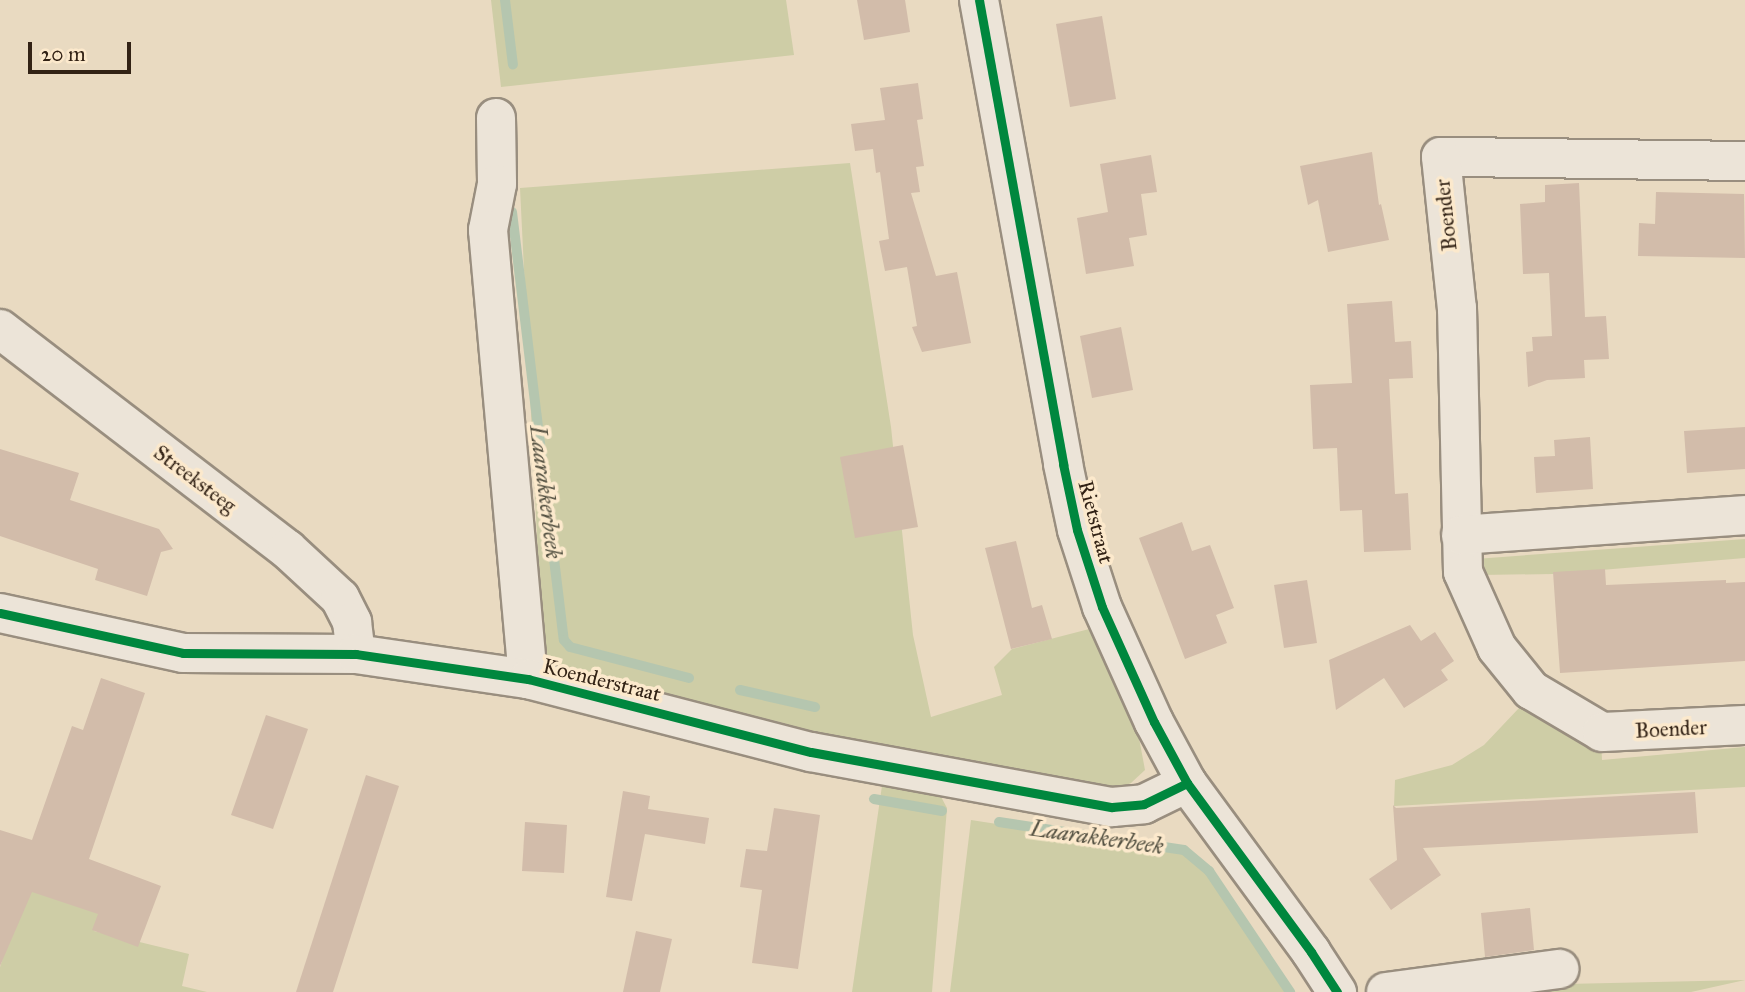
<!DOCTYPE html>
<html>
<head>
<meta charset="utf-8">
<style>
	body { margin:0 }
	#map { position:relative; width:1745px; height:992px; overflow:hidden; background:#e9dac1; font-family:"IM FELL Great Primer",serif }
	div>[style] { position:absolute }
	.green>* { inset:0; background:#cecda6 }
	.stream>* { height:10px; margin:-5px; padding:0 5px; transform-origin:5px; border-radius:5px; background:#b5c6af }
	.building>* { inset:0; background:#d2bcaa }
	.roads { filter:drop-shadow(2px 0 #998e7f) drop-shadow(-2px 0 #998e7f) drop-shadow(0 2px #998e7f) drop-shadow(0 -2px #998e7f) }
	.minor>* { height:38px; margin:-19px; padding:0 19px; transform-origin:19px; border-radius:19px; background:#ece4d8 }
	.cycleway>* { height:9px; margin:-4.5px; padding:0 4.5px; transform-origin:4.5px; border-radius:4.5px; background:#00873e }
	span { translate:-50% -50%; white-space:nowrap; text-align:center; line-height:1.15; -webkit-text-stroke:7px #fce9cc; paint-order:stroke }
	.street-label { font-size:21px; color:#322215 }
	.water-label { font-size:23px; color:#535041; font-style:italic }
	.scale { position:absolute; left:28px; top:42px; width:103px; height:32px; box-sizing:border-box; border:4px solid #322215; border-top:0; padding-left:9px; font-size:21px; line-height:24px; white-space:nowrap; color:#322215; -webkit-text-stroke:5px #fce9cc; paint-order:stroke }
</style>
</head>
<body>
<div id="map">
	<div class="green">
		<div style="clip-path:polygon(491px 0,786px 0,794px 55px,501px 87px)"></div>
		<div style="clip-path:polygon(850px 163px,891px 427px,913px 635px,931px 717px,1002px 695px,994px 667px,1012px 649px,1093px 628px,1139px 738px,1145px 770px,1131px 783px,1113px 791px,944px 768px,783px 723px,627px 686px,543px 660px,520px 188px)"></div>
		<div style="clip-path:polygon(1745px 539px,1745px 558px,1553px 574px,1480px 575px,1475px 559px)"></div>
		<div style="clip-path:polygon(1519px 708px,1601px 741px,1602px 760px,1745px 747px,1745px 787px,1394px 806px,1395px 780px,1452px 765px,1484px 745px)"></div>
		<div style="clip-path:polygon(884px 772px,904px 790px,939px 793px,947px 808px,932px 992px,852px 992px)"></div>
		<div style="clip-path:polygon(971px 820px,1184px 853px,1225px 892px,1295px 992px,950px 992px)"></div>
		<div style="clip-path:polygon(26px 885px,103px 904px,94px 931px,189px 954px,182px 986px,207px 992px,0 992px,0 967px)"></div>
		<div style="clip-path:polygon(1745px 980px,1691px 992px,1467px 992px,1566px 984px)"></div>
	</div>
	<div class="stream">
		<div style="left:505px;top:0;width:65px;rotate:83deg"></div>
		<div style="left:512px;top:212px;width:431px;rotate:83.1deg"></div>
		<div style="left:564px;top:640px;width:9px;rotate:49deg"></div>
		<div style="left:570px;top:647px;width:123px;rotate:14.6deg"></div>
		<div style="left:740px;top:690px;width:77px;rotate:12.8deg"></div>
		<div style="left:874px;top:799px;width:69px;rotate:10deg"></div>
		<div style="left:999px;top:822px;width:187px;rotate:8.6deg"></div>
		<div style="left:1184px;top:850px;width:33px;rotate:40deg"></div>
		<div style="left:1209px;top:871px;width:146px;rotate:56.2deg"></div>
	</div>
	<div class="building">
		<div style="clip-path:polygon(857px 0,905px 0,910px 32px,864px 40px)"></div>
		<div style="clip-path:polygon(1102px 16px,1116px 99px,1070px 107px,1056px 24px)"></div>
		<div style="clip-path:polygon(918px 83px,923px 119px,917px 120px,924px 166px,916px 167px,920px 192px,911px 193px,936px 276px,957px 272px,971px 343px,922px 352px,912px 327px,917px 326px,907px 267px,885px 271px,879px 241px,889px 239px,880px 172px,876px 173px,873px 149px,855px 151px,851px 124px,885px 120px,880px 88px)"></div>
		<div style="clip-path:polygon(1372px 152px,1379px 205px,1381px 204px,1389px 240px,1328px 252px,1318px 200px,1308px 205px,1300px 166px)"></div>
		<div style="clip-path:polygon(1151px 155px,1157px 192px,1141px 194px,1147px 235px,1129px 238px,1134px 266px,1086px 274px,1077px 218px,1108px 212px,1100px 164px)"></div>
		<div style="clip-path:polygon(1579px 183px,1585px 317px,1606px 316px,1609px 359px,1584px 360px,1585px 378px,1547px 380px,1528px 387px,1526px 352px,1533px 351px,1532px 337px,1552px 336px,1549px 273px,1523px 274px,1520px 204px,1545px 202px,1545px 185px)"></div>
		<div style="clip-path:polygon(1656px 192px,1744px 194px,1745px 258px,1638px 256px,1639px 223px,1655px 224px)"></div>
		<div style="clip-path:polygon(1392px 301px,1395px 342px,1411px 341px,1413px 378px,1389px 379px,1395px 494px,1408px 493px,1411px 550px,1364px 552px,1362px 510px,1340px 511px,1337px 448px,1313px 449px,1310px 385px,1352px 383px,1347px 304px)"></div>
		<div style="clip-path:polygon(1121px 327px,1133px 390px,1092px 398px,1080px 336px)"></div>
		<div style="clip-path:polygon(1745px 427px,1745px 469px,1687px 473px,1684px 431px)"></div>
		<div style="clip-path:polygon(1590px 437px,1593px 489px,1536px 493px,1534px 457px,1555px 456px,1554px 440px)"></div>
		<div style="clip-path:polygon(903px 445px,918px 527px,855px 538px,840px 457px)"></div>
		<div style="clip-path:polygon(0 449px,79px 473px,70px 500px,159px 529px,173px 549px,161px 552px,147px 596px,95px 580px,98px 569px,0 536px)"></div>
		<div style="clip-path:polygon(1182px 522px,1192px 551px,1210px 545px,1234px 608px,1216px 615px,1227px 643px,1185px 659px,1139px 538px)"></div>
		<div style="clip-path:polygon(1016px 541px,1032px 608px,1042px 605px,1052px 639px,1011px 649px,985px 548px)"></div>
		<div style="clip-path:polygon(1605px 569px,1606px 585px,1726px 580px,1726px 583px,1745px 582px,1745px 661px,1560px 673px,1553px 572px)"></div>
		<div style="clip-path:polygon(1307px 580px,1317px 643px,1284px 648px,1274px 585px)"></div>
		<div style="clip-path:polygon(1410px 625px,1421px 641px,1435px 632px,1454px 661px,1441px 670px,1448px 680px,1404px 708px,1384px 678px,1336px 710px,1329px 660px)"></div>
		<div style="clip-path:polygon(101px 678px,145px 693px,89px 859px,161px 886px,138px 947px,92px 930px,98px 914px,32px 892px,0 966px,0 830px,32px 840px,72px 726px,83px 730px)"></div>
		<div style="clip-path:polygon(266px 715px,308px 729px,273px 829px,231px 815px)"></div>
		<div style="clip-path:polygon(366px 775px,399px 786px,333px 992px,296px 992px)"></div>
		<div style="clip-path:polygon(623px 791px,650px 796px,648px 809px,709px 818px,705px 844px,645px 834px,632px 901px,606px 897px)"></div>
		<div style="clip-path:polygon(1695px 792px,1698px 833px,1423px 848px,1441px 875px,1391px 910px,1369px 879px,1397px 860px,1393px 805px,1396px 808px)"></div>
		<div style="clip-path:polygon(774px 808px,820px 815px,798px 969px,752px 963px,762px 890px,740px 887px,746px 849px,767px 851px)"></div>
		<div style="clip-path:polygon(525px 822px,567px 825px,564px 873px,522px 871px)"></div>
		<div style="clip-path:polygon(1530px 908px,1534px 950px,1485px 957px,1481px 913px)"></div>
		<div style="clip-path:polygon(636px 931px,672px 939px,660px 992px,623px 992px)"></div>
	</div>
	<div class="roads">
		<div class="minor">
			<div style="left:979px;top:0;width:472px;rotate:79.7deg"></div>
			<div style="left:1063px;top:464px;width:67px;rotate:78deg"></div>
			<div style="left:1077px;top:530px;width:81px;rotate:72deg"></div>
			<div style="left:1102px;top:607px;width:126px;rotate:65.7deg"></div>
			<div style="left:1154px;top:722px;width:69px;rotate:61.6deg"></div>
			<div style="left:1187px;top:783px;width:210px;rotate:53.7deg"></div>
			<div style="left:1311px;top:952px;width:48px;rotate:57deg"></div>
			<div style="left:496px;top:118px;width:66px;rotate:89.1deg"></div>
			<div style="left:497px;top:184px;width:47px;rotate:101.1deg"></div>
			<div style="left:488px;top:230px;width:451px;rotate:84.9deg"></div>
			<div style="left:1745px;top:161px;width:304px;rotate:-179.2deg"></div>
			<div style="left:1441px;top:157px;width:152px;rotate:84deg"></div>
			<div style="left:1457px;top:308px;width:264px;rotate:88.7deg"></div>
			<div style="left:1463px;top:572px;width:83px;rotate:65.9deg"></div>
			<div style="left:1497px;top:648px;width:54px;rotate:51deg"></div>
			<div style="left:1531px;top:690px;width:82px;rotate:30.6deg"></div>
			<div style="left:1602px;top:732px;width:143px;rotate:-2.8deg"></div>
			<div style="left:0;top:329px;width:362px;rotate:37.5deg"></div>
			<div style="left:287px;top:549px;width:72px;rotate:42.8deg"></div>
			<div style="left:340px;top:598px;width:27px;rotate:63deg"></div>
			<div style="left:352px;top:622px;width:32px;rotate:83deg"></div>
			<div style="left:1461px;top:535px;width:285px;rotate:-4deg"></div>
			<div style="left:0;top:613px;width:187px;rotate:12.3deg"></div>
			<div style="left:183px;top:653px;width:173px;rotate:0.3deg"></div>
			<div style="left:356px;top:654px;width:174px;rotate:8.3deg"></div>
			<div style="left:528px;top:679px;width:292px;rotate:14.5deg"></div>
			<div style="left:811px;top:752px;width:306px;rotate:10.4deg"></div>
			<div style="left:1112px;top:807px;width:32px;rotate:-5deg"></div>
			<div style="left:1144px;top:804px;width:48px;rotate:-26deg"></div>
			<div style="left:1386px;top:992px;width:175px;rotate:-7.6deg"></div>
		</div>
	</div>
	<div class="cycleway">
		<div style="left:979px;top:0;width:472px;rotate:79.7deg"></div>
		<div style="left:1063px;top:464px;width:67px;rotate:78deg"></div>
		<div style="left:1077px;top:530px;width:81px;rotate:72deg"></div>
		<div style="left:1102px;top:607px;width:126px;rotate:65.7deg"></div>
		<div style="left:1154px;top:722px;width:69px;rotate:61.6deg"></div>
		<div style="left:1187px;top:783px;width:210px;rotate:53.7deg"></div>
		<div style="left:1311px;top:952px;width:48px;rotate:57deg"></div>
		<div style="left:0;top:613px;width:187px;rotate:12.3deg"></div>
		<div style="left:183px;top:653px;width:173px;rotate:0.3deg"></div>
		<div style="left:356px;top:654px;width:174px;rotate:8.3deg"></div>
		<div style="left:528px;top:679px;width:292px;rotate:14.5deg"></div>
		<div style="left:811px;top:752px;width:306px;rotate:10.4deg"></div>
		<div style="left:1112px;top:807px;width:32px;rotate:-5deg"></div>
		<div style="left:1144px;top:804px;width:48px;rotate:-26deg"></div>
	</div>
	<div class="street-label">
		<span style="left:1446px;top:215px;rotate:-96deg">Boender</span>
		<span style="left:195px;top:479px;rotate:37deg">Streeksteeg</span>
		<span style="left:1096px;top:522px;rotate:75deg">Rietstraat</span>
		<span style="left:602px;top:680px;rotate:14deg">Koenderstraat</span>
		<span style="left:1671px;top:729px;rotate:-3deg">Boender</span>
	</div>
	<div class="water-label">
		<span style="left:546px;top:492px;rotate:83deg">Laarakkerbeek</span>
		<span style="left:1097px;top:837px;rotate:8deg">Laarakkerbeek</span>
	</div>
	<div class="scale">20 m</div>
</div>
</body>
</html>
